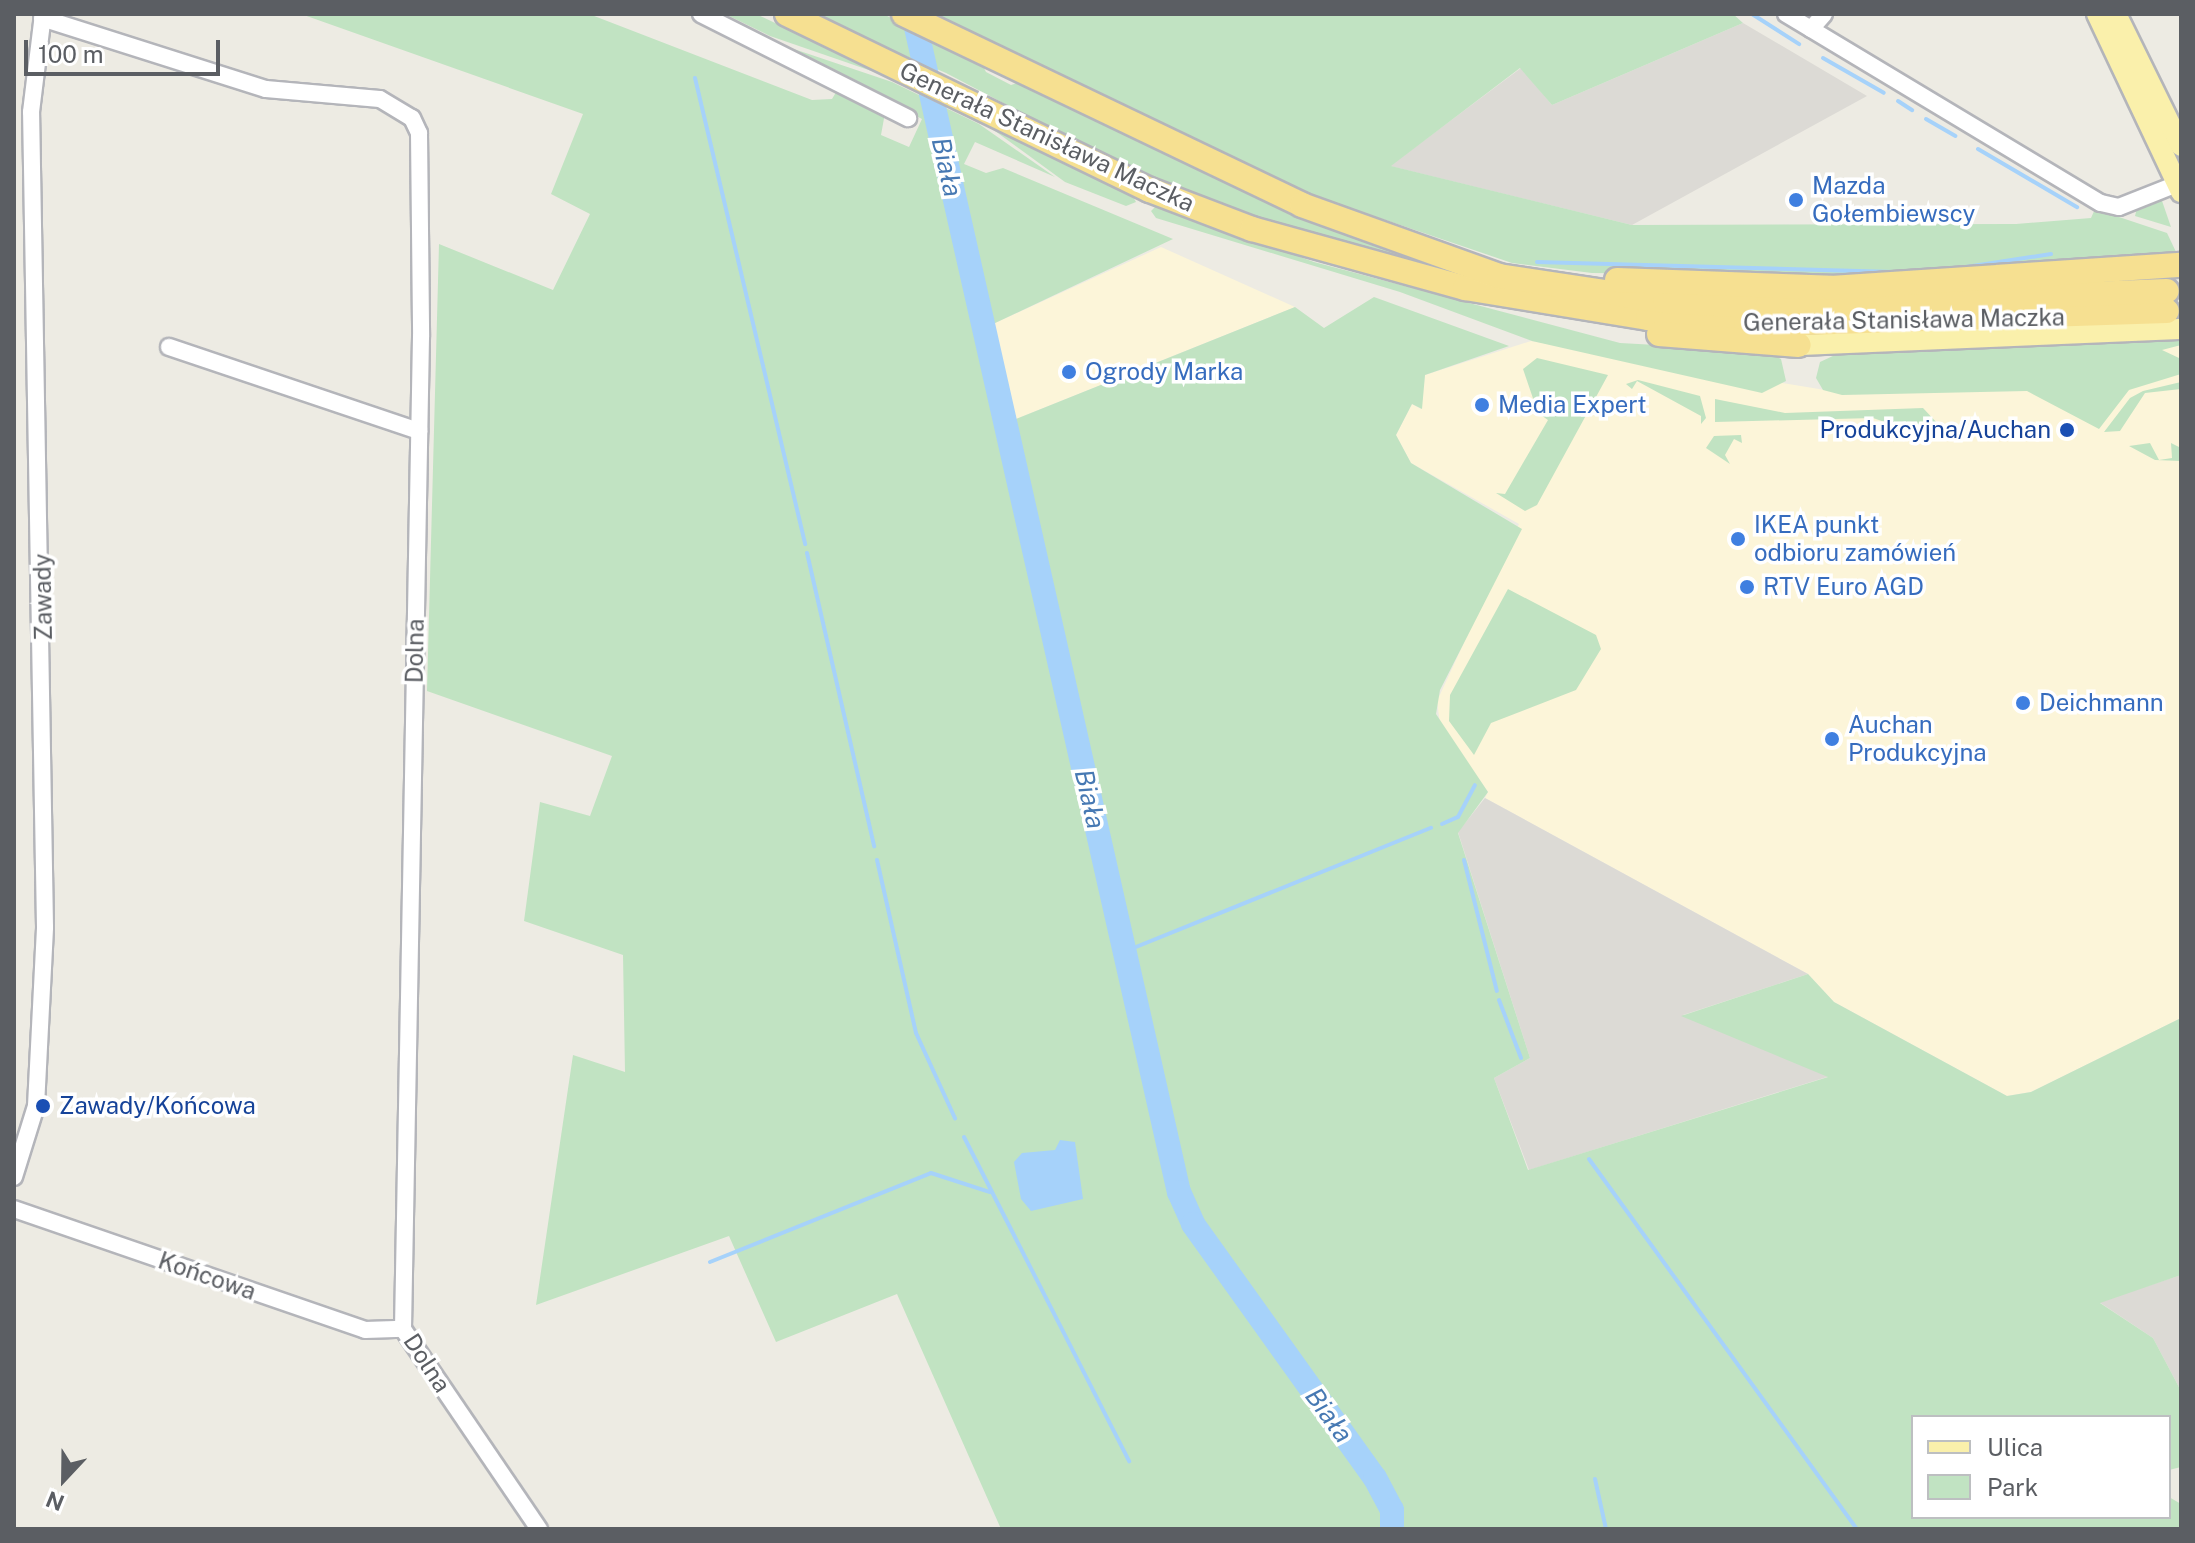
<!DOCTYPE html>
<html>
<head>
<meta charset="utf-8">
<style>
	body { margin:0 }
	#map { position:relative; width:2195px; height:1543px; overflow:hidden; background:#edebe3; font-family:"Public Sans",sans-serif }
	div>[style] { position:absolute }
	.commercial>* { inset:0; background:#fcf5d9 }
	.industrial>* { inset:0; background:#dcdad5 }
	.green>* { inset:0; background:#c1e3c2 }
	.water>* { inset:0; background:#a6d2fa }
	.stream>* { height:4px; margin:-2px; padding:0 2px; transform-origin:2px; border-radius:2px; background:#a6d2fa }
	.river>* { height:24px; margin:-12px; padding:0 12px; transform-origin:12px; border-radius:12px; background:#a6d2fa }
	.roads { filter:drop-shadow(2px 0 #b4b5ba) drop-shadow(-2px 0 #b4b5ba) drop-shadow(0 2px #b4b5ba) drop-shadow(0 -2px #b4b5ba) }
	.minor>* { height:16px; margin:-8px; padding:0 8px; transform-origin:8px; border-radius:8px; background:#fff }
	.major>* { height:20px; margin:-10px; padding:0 10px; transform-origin:10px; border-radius:10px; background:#faf0ab }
	.highway>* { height:24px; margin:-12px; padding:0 12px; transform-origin:12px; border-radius:12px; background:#f6e091 }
	.dots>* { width:22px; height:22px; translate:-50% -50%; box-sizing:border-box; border:4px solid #fff; border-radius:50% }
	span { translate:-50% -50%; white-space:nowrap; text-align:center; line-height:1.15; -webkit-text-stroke:7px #fff; paint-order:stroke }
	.street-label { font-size:24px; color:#5b5e63 }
	.shop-label { font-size:24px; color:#366cbe }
	.left { translate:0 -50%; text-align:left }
	.transit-label { font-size:24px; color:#164399 }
	.right { translate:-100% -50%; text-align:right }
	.water-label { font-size:26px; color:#4779b3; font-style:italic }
	.frame { position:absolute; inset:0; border:16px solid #5b5e63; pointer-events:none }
	.legend { position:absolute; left:1911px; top:1415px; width:260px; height:104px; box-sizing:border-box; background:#fff; border:2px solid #bdbfc1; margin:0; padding:10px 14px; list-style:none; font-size:24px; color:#5b5e63 }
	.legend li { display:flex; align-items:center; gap:16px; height:40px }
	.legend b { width:40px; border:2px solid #bdbfc1 }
	.north { position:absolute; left:24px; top:1439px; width:80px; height:80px; -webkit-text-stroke:6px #fff; paint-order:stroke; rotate:202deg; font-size:22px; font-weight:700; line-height:32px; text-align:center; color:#5b5e63 }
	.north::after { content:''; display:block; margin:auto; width:28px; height:36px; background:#5b5e63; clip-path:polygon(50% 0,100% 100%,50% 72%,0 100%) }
	.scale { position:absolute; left:24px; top:40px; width:196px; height:36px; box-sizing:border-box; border:4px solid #5b5e63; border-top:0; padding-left:10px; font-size:24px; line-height:28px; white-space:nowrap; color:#5b5e63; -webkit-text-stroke:6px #fff; paint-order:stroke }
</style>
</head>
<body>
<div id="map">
	<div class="commercial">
		<div style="clip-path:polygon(1161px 247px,1295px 307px,1016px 419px,993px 324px)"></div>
		<div style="clip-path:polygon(1531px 341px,1831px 391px,2022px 357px,2181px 345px,2181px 1018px,2031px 1092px,2007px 1096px,1834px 1002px,1808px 974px,1485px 798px,1488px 792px,1440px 724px,1437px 701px,1519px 524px,1411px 463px,1396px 435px,1412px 404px,1421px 409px,1425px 375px)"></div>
	</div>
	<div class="industrial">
		<div style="clip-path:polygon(1743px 23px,1867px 96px,1632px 225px,1390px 166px,1521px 68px,1552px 105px)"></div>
		<div style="clip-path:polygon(1485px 798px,1808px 974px,1683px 1015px,1830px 1076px,1529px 1170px,1494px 1078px,1530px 1058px,1458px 832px)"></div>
		<div style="clip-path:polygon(2181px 1275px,2181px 1391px,2153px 1338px,2099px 1302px)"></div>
	</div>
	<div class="green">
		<div style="clip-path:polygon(301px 14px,589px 14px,812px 100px,832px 99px,838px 89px,885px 113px,881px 135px,909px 147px,922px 119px,770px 41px,892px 82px,979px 124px,1055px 177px,975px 142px,964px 164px,986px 173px,1003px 168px,1173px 239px,993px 324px,1016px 419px,1295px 307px,1324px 328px,1374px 297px,1509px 346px,1425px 375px,1422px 409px,1412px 404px,1396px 435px,1411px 463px,1522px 529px,1440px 690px,1436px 714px,1488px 792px,1458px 833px,1530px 1058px,1494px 1078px,1528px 1170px,1828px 1077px,1681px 1016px,1808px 974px,1834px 1002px,2007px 1096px,2031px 1092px,2181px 1018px,2181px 1275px,2100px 1303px,2153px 1338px,2181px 1391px,2181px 1467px,2169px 1470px,2169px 1417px,1913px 1417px,1913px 1517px,2169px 1517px,2169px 1497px,2181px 1504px,2181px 1529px,1001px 1529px,897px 1294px,776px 1342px,729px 1236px,536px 1305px,573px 1055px,625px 1072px,623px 955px,524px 921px,540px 802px,590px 816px,612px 756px,427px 691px,439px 244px,553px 290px,590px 214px,551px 194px,583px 114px)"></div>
		<div style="clip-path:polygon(725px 14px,756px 14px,886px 76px,770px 36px)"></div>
		<div style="clip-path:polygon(807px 14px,883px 14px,980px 60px,986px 72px,1011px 85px,1024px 81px,1340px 232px,1504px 287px,1266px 222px,1135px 172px,946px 73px)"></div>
		<div style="clip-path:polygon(930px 14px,1733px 14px,1743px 23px,1552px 105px,1520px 68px,1391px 166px,1632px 225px,2016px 224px,2091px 218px,2095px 209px,2167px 233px,2177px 254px,2112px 255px,1941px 277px,1592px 273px,1512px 263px,1315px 196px)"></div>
		<div style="clip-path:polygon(984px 123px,1132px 195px,1136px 202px,1126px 206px,1065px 182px)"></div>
		<div style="clip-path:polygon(2161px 198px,2171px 227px,2135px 216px,2137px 208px)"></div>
		<div style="clip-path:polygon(1157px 205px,1314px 262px,1620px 343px,1765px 351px,1781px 359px,1786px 381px,1762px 393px,1532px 341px,1400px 292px,1156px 218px,1151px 211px)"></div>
		<div style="clip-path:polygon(2181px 337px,2181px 345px,2162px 350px,2179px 358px,2181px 374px,2129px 390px,2099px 429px,2027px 391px,1842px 395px,1823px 390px,1816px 378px,1820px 362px,1835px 355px)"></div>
		<div style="clip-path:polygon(1537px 358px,1608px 375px,1537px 505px,1525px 511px,1496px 493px,1505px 494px,1548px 420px,1538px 413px,1523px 369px)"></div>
		<div style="clip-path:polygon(1638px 380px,1700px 396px,1706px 418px,1701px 424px,1701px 416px,1637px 381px,1632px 389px,1626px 384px)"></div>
		<div style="clip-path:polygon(2181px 382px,2181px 389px,2145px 393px,2120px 431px,2104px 432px,2130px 398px,2143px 391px)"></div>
		<div style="clip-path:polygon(1715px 399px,1785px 413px,1923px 408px,1938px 424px,1926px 436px,1873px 418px,1715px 422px)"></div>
		<div style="clip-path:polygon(1741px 435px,1742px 443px,1734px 439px,1725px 455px,1730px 464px,1706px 448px,1714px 436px)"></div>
		<div style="clip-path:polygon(2150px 443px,2159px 460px,2172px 458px,2171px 443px,2181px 448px,2181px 461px,2155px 460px,2129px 446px)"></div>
		<div style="clip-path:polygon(1508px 589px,1596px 635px,1601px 649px,1576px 690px,1491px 723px,1474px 755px,1449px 721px,1450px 695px)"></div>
	</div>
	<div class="water">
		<div style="clip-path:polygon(1060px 1140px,1075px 1142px,1083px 1199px,1031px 1211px,1021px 1199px,1014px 1162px,1022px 1153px,1055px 1150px)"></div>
	</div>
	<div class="stream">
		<div style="left:1752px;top:14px;width:56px;rotate:32.6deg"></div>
		<div style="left:1823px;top:58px;width:70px;rotate:29.8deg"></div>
		<div style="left:695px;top:78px;width:479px;rotate:76.7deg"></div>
		<div style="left:1898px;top:101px;width:17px;rotate:33deg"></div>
		<div style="left:1926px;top:119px;width:34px;rotate:30deg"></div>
		<div style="left:1978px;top:149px;width:115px;rotate:30.4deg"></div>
		<div style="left:1537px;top:262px;width:357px;rotate:1.6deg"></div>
		<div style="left:1966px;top:267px;width:86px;rotate:-8.7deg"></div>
		<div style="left:807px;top:553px;width:301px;rotate:77.1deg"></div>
		<div style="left:1442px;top:824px;width:17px;rotate:-24deg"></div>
		<div style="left:1458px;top:817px;width:36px;rotate:-62deg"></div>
		<div style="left:877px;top:860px;width:177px;rotate:77.3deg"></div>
		<div style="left:916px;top:1033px;width:94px;rotate:65.4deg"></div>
		<div style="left:1464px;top:860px;width:135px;rotate:75.9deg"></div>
		<div style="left:1126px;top:951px;width:329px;rotate:-22deg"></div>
		<div style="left:1499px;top:1000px;width:62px;rotate:69.2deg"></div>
		<div style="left:964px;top:1137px;width:364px;rotate:63deg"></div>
		<div style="left:1589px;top:1159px;width:457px;rotate:54.1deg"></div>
		<div style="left:710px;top:1262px;width:238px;rotate:-21.9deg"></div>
		<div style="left:931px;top:1173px;width:62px;rotate:17.9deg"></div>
		<div style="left:1595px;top:1479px;width:51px;rotate:77.6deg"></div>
	</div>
	<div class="river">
		<div style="left:913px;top:14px;width:1208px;rotate:77.28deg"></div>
		<div style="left:1179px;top:1192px;width:35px;rotate:66deg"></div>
		<div style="left:1193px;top:1224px;width:312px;rotate:54.4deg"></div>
		<div style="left:1375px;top:1478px;width:36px;rotate:62deg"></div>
		<div style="left:1392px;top:1510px;width:19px;rotate:90deg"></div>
	</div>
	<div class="roads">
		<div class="minor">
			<div style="left:701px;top:14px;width:232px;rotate:26.7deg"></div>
			<div style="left:1786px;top:14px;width:367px;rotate:31deg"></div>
			<div style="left:2101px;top:203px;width:18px;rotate:13deg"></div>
			<div style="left:2119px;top:207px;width:62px;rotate:-21.6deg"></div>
			<div style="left:42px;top:18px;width:235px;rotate:17.6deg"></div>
			<div style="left:266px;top:89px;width:114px;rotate:5deg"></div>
			<div style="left:380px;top:99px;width:37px;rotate:31deg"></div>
			<div style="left:412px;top:118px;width:17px;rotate:65deg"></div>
			<div style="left:419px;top:133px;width:204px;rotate:89.4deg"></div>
			<div style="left:421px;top:337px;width:992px;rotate:91.04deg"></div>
			<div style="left:403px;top:1329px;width:242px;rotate:55.8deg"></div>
			<div style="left:1811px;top:29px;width:20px;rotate:-49deg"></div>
			<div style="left:169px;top:347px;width:264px;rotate:18.6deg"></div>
			<div style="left:14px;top:1177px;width:74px;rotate:-72.8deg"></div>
			<div style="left:36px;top:1106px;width:179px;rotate:-87.1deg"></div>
			<div style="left:45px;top:927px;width:815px;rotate:-90.98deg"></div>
			<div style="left:31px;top:112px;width:99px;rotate:-83deg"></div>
			<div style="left:14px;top:1209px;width:371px;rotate:19deg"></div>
			<div style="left:365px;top:1330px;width:38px;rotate:-2deg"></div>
		</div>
		<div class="major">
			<div style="left:2097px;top:14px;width:197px;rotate:64.7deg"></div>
			<div style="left:2116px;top:14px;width:147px;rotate:63.8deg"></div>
			<div style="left:1799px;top:345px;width:382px;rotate:-2.4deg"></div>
		</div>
		<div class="highway">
			<div style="left:787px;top:14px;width:403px;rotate:25.9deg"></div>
			<div style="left:1150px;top:190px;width:109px;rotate:20.9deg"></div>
			<div style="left:1252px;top:229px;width:221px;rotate:15.5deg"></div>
			<div style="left:1465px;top:288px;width:185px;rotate:9.3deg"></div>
			<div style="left:1648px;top:318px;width:98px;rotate:4.1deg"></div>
			<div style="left:1746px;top:325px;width:421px;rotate:-1.9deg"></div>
			<div style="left:904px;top:14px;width:441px;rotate:25.6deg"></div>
			<div style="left:1302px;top:205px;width:209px;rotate:19.8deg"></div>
			<div style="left:1499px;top:276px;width:168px;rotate:8.6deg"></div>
			<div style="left:1665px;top:301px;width:102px;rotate:3.4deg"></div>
			<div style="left:1767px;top:307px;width:400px;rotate:-2.3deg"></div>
			<div style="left:1617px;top:280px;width:214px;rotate:2.1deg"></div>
			<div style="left:1831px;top:288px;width:351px;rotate:-3.8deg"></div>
			<div style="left:1659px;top:334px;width:140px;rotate:4.5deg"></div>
		</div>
	</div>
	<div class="dots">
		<div style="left:1796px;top:200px;background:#3f7fe0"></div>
		<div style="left:1069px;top:372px;background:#3f7fe0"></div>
		<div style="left:1482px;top:405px;background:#3f7fe0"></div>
		<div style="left:2067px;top:430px;background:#1a4fb4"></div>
		<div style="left:1738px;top:539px;background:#3f7fe0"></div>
		<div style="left:1747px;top:587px;background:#3f7fe0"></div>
		<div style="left:2023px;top:703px;background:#3f7fe0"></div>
		<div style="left:1832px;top:739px;background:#3f7fe0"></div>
		<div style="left:43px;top:1106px;background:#1a4fb4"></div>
	</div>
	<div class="street-label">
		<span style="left:1047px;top:137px;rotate:25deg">Generała Stanisława Maczka</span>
		<span style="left:1904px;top:320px;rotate:-1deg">Generała Stanisława Maczka</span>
		<span style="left:43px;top:597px;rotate:-91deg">Zawady</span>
		<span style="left:415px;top:651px;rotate:-89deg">Dolna</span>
		<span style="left:207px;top:1276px;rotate:19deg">Końcowa</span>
		<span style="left:427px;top:1363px;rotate:57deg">Dolna</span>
	</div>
	<div class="shop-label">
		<span class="left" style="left:1812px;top:200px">Mazda<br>Gołembiewscy</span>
		<span class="left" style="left:1085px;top:372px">Ogrody Marka</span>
		<span class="left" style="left:1498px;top:405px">Media Expert</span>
		<span class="left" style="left:1754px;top:539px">IKEA punkt<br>odbioru zamówień</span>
		<span class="left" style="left:1763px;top:587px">RTV Euro AGD</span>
		<span class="left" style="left:2039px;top:703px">Deichmann</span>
		<span class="left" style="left:1848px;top:739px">Auchan<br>Produkcyjna</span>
	</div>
	<div class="transit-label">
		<span class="right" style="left:2051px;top:430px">Produkcyjna/Auchan</span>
		<span class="left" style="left:59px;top:1106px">Zawady/Końcowa</span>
	</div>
	<div class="water-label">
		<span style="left:947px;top:167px;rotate:77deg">Biała</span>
		<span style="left:1090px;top:799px;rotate:77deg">Biała</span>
		<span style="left:1329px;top:1415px;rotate:54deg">Biała</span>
	</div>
	<div class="frame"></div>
	<ul class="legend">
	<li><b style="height:10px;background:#faf0ab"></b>Ulica</li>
	<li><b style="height:22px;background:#c1e3c2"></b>Park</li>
	</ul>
	<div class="north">N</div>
	<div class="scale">100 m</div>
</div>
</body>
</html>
